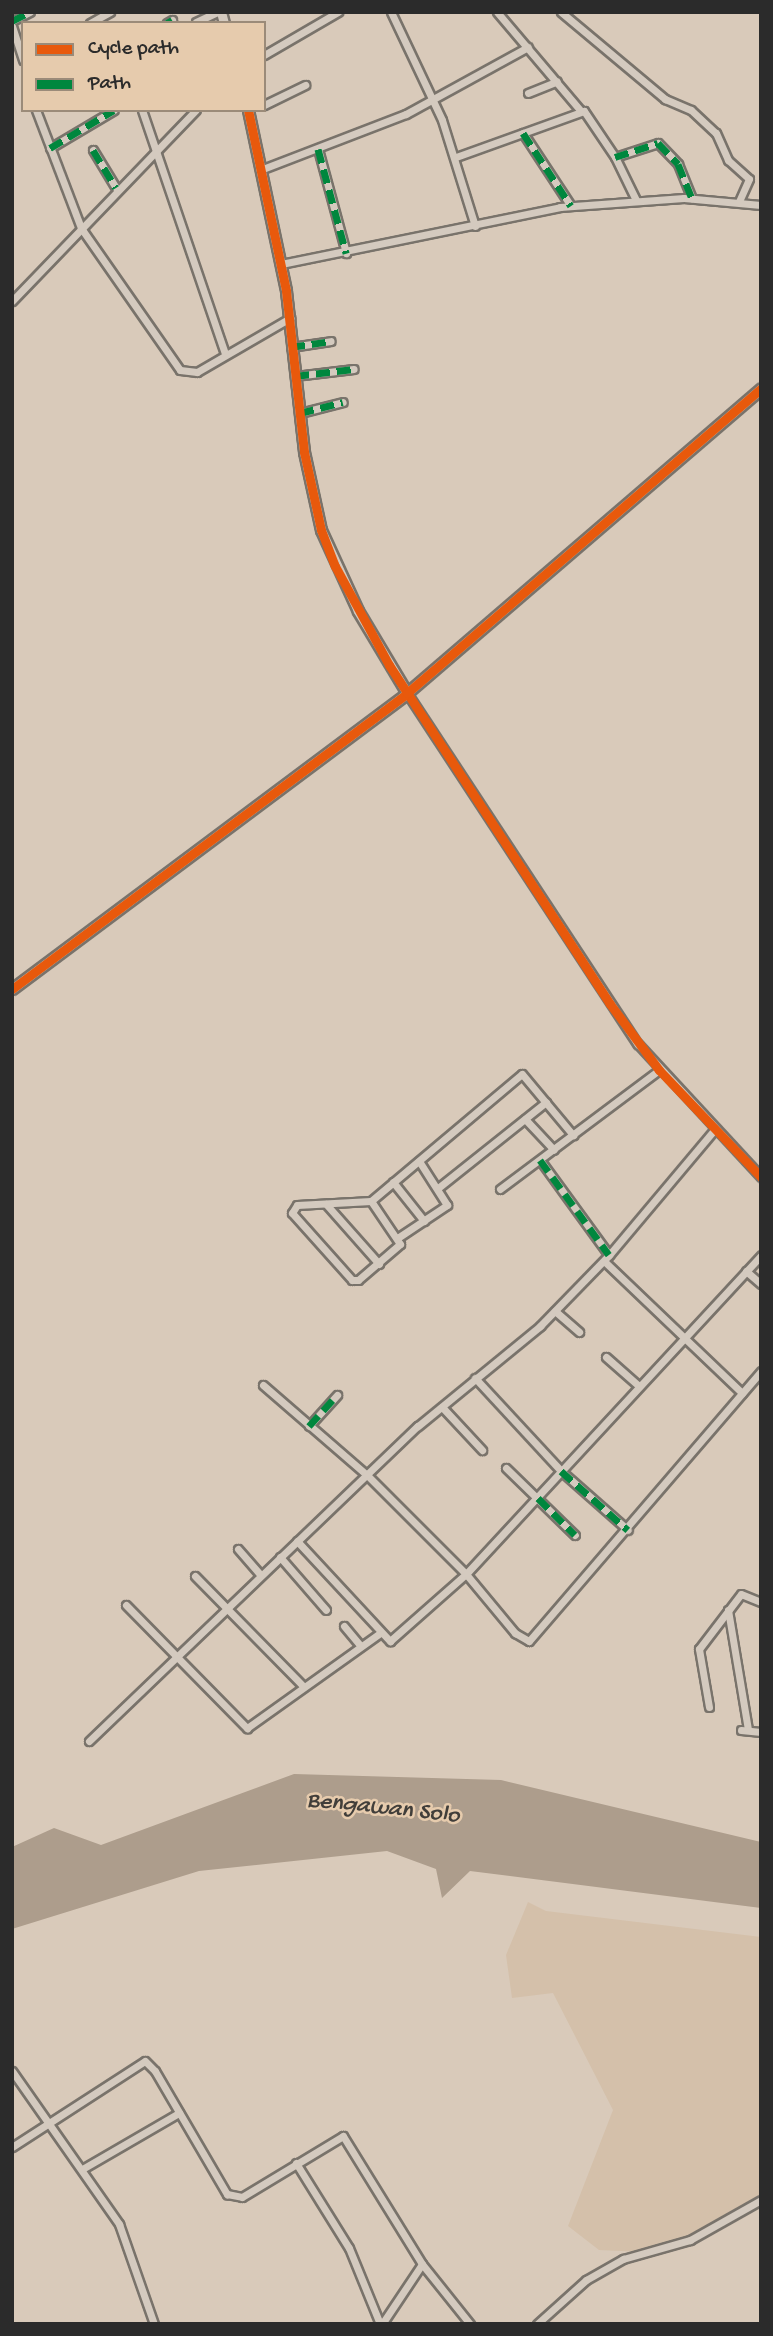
<!DOCTYPE html>
<html>
<head>
<meta charset="utf-8">
<style>
	body { margin:0 }
	#map { position:relative; width:773px; height:2336px; overflow:hidden; background:#d9caba; font-family:"Gochi Hand",sans-serif }
	div>[style] { position:absolute }
	.built>* { inset:0; background:#d4c0aa }
	.water>* { inset:0; background:#ad9d8c }
	.roads { filter:drop-shadow(2px 0 #79736b) drop-shadow(-2px 0 #79736b) drop-shadow(0 2px #79736b) drop-shadow(0 -2px #79736b) }
	.minor>* { height:7px; margin:-3.5px; padding:0 3.5px; transform-origin:3.5px; border-radius:3.5px; background:#d4cabf }
	.tertiary>* { height:9px; margin:-4.5px; padding:0 4.5px; transform-origin:4.5px; border-radius:4.5px; background:#d4cabf }
	.quiet>* { height:7px; margin-top:-3.5px; transform-origin:0; background:repeating-linear-gradient(90deg,#00873e 0 14px,transparent 0 21px) }
	.cycleway>* { height:9px; margin:-4.5px; padding:0 4.5px; transform-origin:4.5px; border-radius:4.5px; background:#e8590c }
	span { translate:-50% -50%; white-space:nowrap; text-align:center; line-height:1.15; -webkit-text-stroke:5px #e6cbad; paint-order:stroke }
	.water-label { font-size:24px; color:#413e3a; font-style:italic }
	.frame { position:absolute; inset:0; border:14px solid #2b2b2b; pointer-events:none }
	.legend { position:absolute; left:21px; top:21px; width:245px; height:91px; box-sizing:border-box; background:#e6cbad; border:2px solid #9b8b79; margin:0; padding:9px 12px; list-style:none; font-size:21px; color:#2b2b2b }
	.legend li { display:flex; align-items:center; gap:14px; height:35px }
	.legend b { width:35px; border:2px solid #9b8b79 }
</style>
</head>
<body>
<div id="map">
	<div class="built">
		<div style="clip-path:polygon(528px 1902px,546px 1911px,761px 1937px,761px 2197px,665px 2253px,599px 2250px,568px 2226px,613px 2110px,553px 1993px,512px 1998px,506px 1955px)"></div>
	</div>
	<div class="water">
		<div style="clip-path:polygon(294px 1774px,501px 1780px,761px 1842px,761px 1908px,470px 1871px,442px 1898px,436px 1869px,387px 1851px,199px 1871px,12px 1929px,12px 1847px,54px 1828px,101px 1845px)"></div>
	</div>
	<div class="roads">
		<div class="minor">
			<div style="left:391px;top:12px;width:119px;rotate:64.7deg"></div>
			<div style="left:442px;top:120px;width:111px;rotate:72.7deg"></div>
			<div style="left:497px;top:12px;width:130px;rotate:49.7deg"></div>
			<div style="left:561px;top:12px;width:136px;rotate:39.9deg"></div>
			<div style="left:665px;top:99px;width:28px;rotate:23deg"></div>
			<div style="left:691px;top:110px;width:34px;rotate:43deg"></div>
			<div style="left:716px;top:133px;width:30px;rotate:66deg"></div>
			<div style="left:728px;top:160px;width:28px;rotate:42deg"></div>
			<div style="left:749px;top:179px;width:24px;rotate:114deg"></div>
			<div style="left:12px;top:21px;width:20px;rotate:-27deg"></div>
			<div style="left:196px;top:22px;width:23px;rotate:-25deg"></div>
			<div style="left:90px;top:23px;width:23px;rotate:-29deg"></div>
			<div style="left:167px;top:23px;width:6px;rotate:-31deg"></div>
			<div style="left:12px;top:26px;width:36px;rotate:72deg"></div>
			<div style="left:264px;top:55px;width:86px;rotate:-30.2deg"></div>
			<div style="left:528px;top:93px;width:31px;rotate:-22deg"></div>
			<div style="left:264px;top:105px;width:46px;rotate:-26deg"></div>
			<div style="left:36px;top:110px;width:126px;rotate:69.1deg"></div>
			<div style="left:81px;top:228px;width:173px;rotate:55.1deg"></div>
			<div style="left:180px;top:370px;width:17px;rotate:7deg"></div>
			<div style="left:197px;top:372px;width:108px;rotate:-30.1deg"></div>
			<div style="left:142px;top:110px;width:258px;rotate:71.2deg"></div>
			<div style="left:523px;top:133px;width:87px;rotate:56.7deg"></div>
			<div style="left:50px;top:148px;width:74px;rotate:-30.7deg"></div>
			<div style="left:318px;top:149px;width:108px;rotate:74.9deg"></div>
			<div style="left:93px;top:150px;width:44px;rotate:58.8deg"></div>
			<div style="left:456px;top:157px;width:136px;rotate:-19.8deg"></div>
			<div style="left:584px;top:111px;width:55px;rotate:56deg"></div>
			<div style="left:615px;top:157px;width:48px;rotate:64deg"></div>
			<div style="left:615px;top:157px;width:45px;rotate:-18deg"></div>
			<div style="left:658px;top:143px;width:29px;rotate:46deg"></div>
			<div style="left:678px;top:164px;width:37px;rotate:68deg"></div>
			<div style="left:260px;top:170px;width:156px;rotate:-21deg"></div>
			<div style="left:406px;top:114px;width:139px;rotate:-28.8deg"></div>
			<div style="left:281px;top:264px;width:285px;rotate:-11.5deg"></div>
			<div style="left:560px;top:207px;width:124px;rotate:-4.2deg"></div>
			<div style="left:684px;top:198px;width:77px;rotate:5.2deg"></div>
			<div style="left:12px;top:301px;width:265px;rotate:-46.1deg"></div>
			<div style="left:291px;top:347px;width:40px;rotate:-8.5deg"></div>
			<div style="left:295px;top:376px;width:59px;rotate:-6.8deg"></div>
			<div style="left:300px;top:413px;width:44px;rotate:-14.3deg"></div>
			<div style="left:407px;top:693px;width:420px;rotate:56.7deg"></div>
			<div style="left:638px;top:1044px;width:181px;rotate:47.2deg"></div>
			<div style="left:525px;top:1119px;width:42px;rotate:46.9deg"></div>
			<div style="left:540px;top:1160px;width:117px;rotate:54deg"></div>
			<div style="left:393px;top:1182px;width:50px;rotate:51.5deg"></div>
			<div style="left:438px;top:1188px;width:138px;rotate:-38.5deg"></div>
			<div style="left:500px;top:1189px;width:199px;rotate:-36.8deg"></div>
			<div style="left:371px;top:1201px;width:52px;rotate:56deg"></div>
			<div style="left:400px;top:1244px;width:55px;rotate:139.4deg"></div>
			<div style="left:358px;top:1280px;width:6px;rotate:180deg"></div>
			<div style="left:352px;top:1280px;width:90px;rotate:-131.8deg"></div>
			<div style="left:292px;top:1213px;width:9px;rotate:-58deg"></div>
			<div style="left:297px;top:1205px;width:74px;rotate:-3.1deg"></div>
			<div style="left:371px;top:1201px;width:197px;rotate:-40.1deg"></div>
			<div style="left:522px;top:1074px;width:80px;rotate:50.1deg"></div>
			<div style="left:326px;top:1204px;width:80px;rotate:48.5deg"></div>
			<div style="left:399px;top:1237px;width:58px;rotate:-33.7deg"></div>
			<div style="left:447px;top:1205px;width:52px;rotate:-122.5deg"></div>
			<div style="left:604px;top:1261px;width:191px;rotate:43.7deg"></div>
			<div style="left:746px;top:1271px;width:20px;rotate:41deg"></div>
			<div style="left:555px;top:1311px;width:32px;rotate:41deg"></div>
			<div style="left:606px;top:1357px;width:44px;rotate:41.3deg"></div>
			<div style="left:475px;top:1378px;width:127px;rotate:47.2deg"></div>
			<div style="left:561px;top:1471px;width:89px;rotate:41.4deg"></div>
			<div style="left:263px;top:1385px;width:138px;rotate:40.9deg"></div>
			<div style="left:367px;top:1475px;width:140px;rotate:45deg"></div>
			<div style="left:466px;top:1574px;width:77px;rotate:50.3deg"></div>
			<div style="left:515px;top:1633px;width:16px;rotate:30deg"></div>
			<div style="left:529px;top:1641px;width:356px;rotate:-49.3deg"></div>
			<div style="left:442px;top:1407px;width:59px;rotate:47.1deg"></div>
			<div style="left:309px;top:1426px;width:42px;rotate:-47.9deg"></div>
			<div style="left:506px;top:1468px;width:96px;rotate:44.2deg"></div>
			<div style="left:297px;top:1541px;width:137px;rotate:47.1deg"></div>
			<div style="left:390px;top:1641px;width:101px;rotate:-41.4deg"></div>
			<div style="left:466px;top:1574px;width:434px;rotate:-47.2deg"></div>
			<div style="left:238px;top:1549px;width:35px;rotate:49deg"></div>
			<div style="left:280px;top:1557px;width:70px;rotate:49deg"></div>
			<div style="left:195px;top:1576px;width:154px;rotate:45.5deg"></div>
			<div style="left:126px;top:1605px;width:173px;rotate:45.5deg"></div>
			<div style="left:247px;top:1728px;width:162px;rotate:-35.5deg"></div>
			<div style="left:728px;top:1610px;width:121px;rotate:80.5deg"></div>
			<div style="left:344px;top:1626px;width:26px;rotate:50deg"></div>
			<div style="left:709px;top:1707px;width:59px;rotate:-99.8deg"></div>
			<div style="left:699px;top:1649px;width:69px;rotate:-52.6deg"></div>
			<div style="left:741px;top:1594px;width:22px;rotate:22deg"></div>
			<div style="left:741px;top:1730px;width:20px;rotate:6deg"></div>
			<div style="left:89px;top:1741px;width:455px;rotate:-43.8deg"></div>
			<div style="left:418px;top:1426px;width:158px;rotate:-39.3deg"></div>
			<div style="left:540px;top:1326px;width:99px;rotate:-45.8deg"></div>
			<div style="left:609px;top:1255px;width:165px;rotate:-49.9deg"></div>
			<div style="left:12px;top:2071px;width:187px;rotate:55deg"></div>
			<div style="left:119px;top:2224px;width:106px;rotate:70.7deg"></div>
			<div style="left:12px;top:2147px;width:158px;rotate:-32.9deg"></div>
			<div style="left:145px;top:2061px;width:14px;rotate:45deg"></div>
			<div style="left:155px;top:2071px;width:143px;rotate:59.7deg"></div>
			<div style="left:227px;top:2194px;width:15px;rotate:11deg"></div>
			<div style="left:242px;top:2197px;width:118px;rotate:-31.1deg"></div>
			<div style="left:343px;top:2136px;width:150px;rotate:58.3deg"></div>
			<div style="left:422px;top:2264px;width:77px;rotate:51.3deg"></div>
			<div style="left:296px;top:2163px;width:100px;rotate:58.1deg"></div>
			<div style="left:349px;top:2248px;width:82px;rotate:67.8deg"></div>
			<div style="left:84px;top:2168px;width:110px;rotate:-30.1deg"></div>
			<div style="left:382px;top:2324px;width:72px;rotate:-56.3deg"></div>
			<div style="left:537px;top:2324px;width:66px;rotate:-41.9deg"></div>
			<div style="left:586px;top:2280px;width:43px;rotate:-29.6deg"></div>
			<div style="left:623px;top:2259px;width:70px;rotate:-15.8deg"></div>
			<div style="left:690px;top:2240px;width:81px;rotate:-29.4deg"></div>
		</div>
		<div class="tertiary">
			<div style="left:221px;top:12px;width:11px;rotate:75deg"></div>
			<div style="left:248px;top:110px;width:185px;rotate:78.1deg"></div>
			<div style="left:286px;top:291px;width:162px;rotate:83.6deg"></div>
			<div style="left:304px;top:452px;width:80px;rotate:77.7deg"></div>
			<div style="left:321px;top:530px;width:89px;rotate:65.4deg"></div>
			<div style="left:358px;top:611px;width:96px;rotate:59.1deg"></div>
			<div style="left:12px;top:989px;width:494px;rotate:-36.8deg"></div>
			<div style="left:407px;top:693px;width:467px;rotate:-40.7deg"></div>
		</div>
	</div>
	<div class="quiet">
		<div style="left:12px;top:21px;width:20px;rotate:-27deg"></div>
		<div style="left:167px;top:23px;width:6px;rotate:-31deg"></div>
		<div style="left:523px;top:133px;width:87px;rotate:56.7deg"></div>
		<div style="left:50px;top:148px;width:74px;rotate:-30.7deg"></div>
		<div style="left:318px;top:149px;width:108px;rotate:74.9deg"></div>
		<div style="left:93px;top:150px;width:44px;rotate:58.8deg"></div>
		<div style="left:615px;top:157px;width:45px;rotate:-18deg"></div>
		<div style="left:658px;top:143px;width:29px;rotate:46deg"></div>
		<div style="left:678px;top:164px;width:37px;rotate:68deg"></div>
		<div style="left:291px;top:347px;width:40px;rotate:-8.5deg"></div>
		<div style="left:295px;top:376px;width:59px;rotate:-6.8deg"></div>
		<div style="left:300px;top:413px;width:44px;rotate:-14.3deg"></div>
		<div style="left:540px;top:1160px;width:117px;rotate:54deg"></div>
		<div style="left:309px;top:1426px;width:42px;rotate:-47.9deg"></div>
		<div style="left:561px;top:1471px;width:89px;rotate:41.4deg"></div>
		<div style="left:538px;top:1498px;width:52px;rotate:45deg"></div>
	</div>
	<div class="cycleway">
		<div style="left:248px;top:110px;width:185px;rotate:78.1deg"></div>
		<div style="left:286px;top:291px;width:162px;rotate:83.6deg"></div>
		<div style="left:304px;top:452px;width:80px;rotate:77.7deg"></div>
		<div style="left:321px;top:530px;width:39px;rotate:69deg"></div>
		<div style="left:335px;top:566px;width:113px;rotate:61.4deg"></div>
		<div style="left:389px;top:665px;width:405px;rotate:56.9deg"></div>
		<div style="left:610px;top:1004px;width:82px;rotate:53.4deg"></div>
		<div style="left:659px;top:1070px;width:148px;rotate:46.4deg"></div>
		<div style="left:12px;top:989px;width:494px;rotate:-36.8deg"></div>
		<div style="left:407px;top:693px;width:467px;rotate:-40.7deg"></div>
	</div>
	<div class="water-label">
		<span style="left:383px;top:1809px;rotate:6deg">Bengawan Solo</span>
	</div>
	<div class="frame"></div>
	<ul class="legend">
	<li><b style="height:9px;background:#e8590c"></b>Cycle path</li>
	<li><b style="height:9px;background:#00873e"></b>Path</li>
	</ul>
</div>
</body>
</html>
